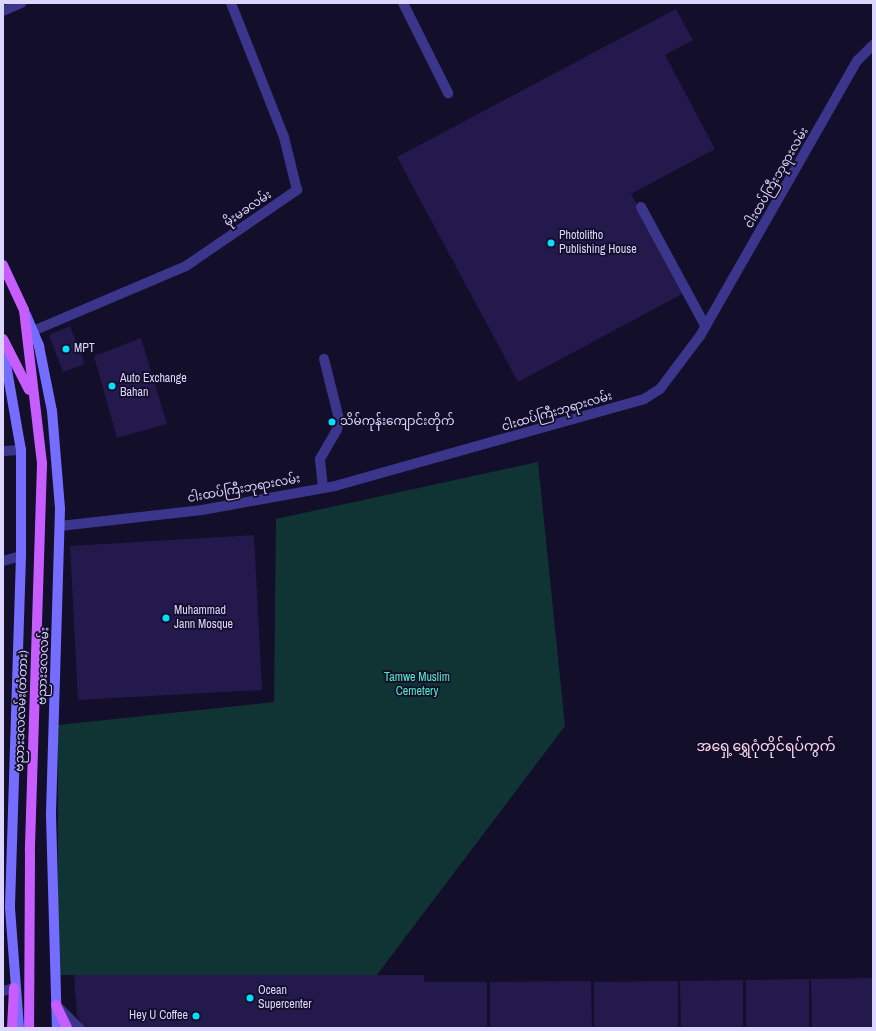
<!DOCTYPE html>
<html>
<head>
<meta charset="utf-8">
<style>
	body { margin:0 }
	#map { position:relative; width:876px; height:1031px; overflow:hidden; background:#130e29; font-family:"Archivo Narrow","Noto Sans Myanmar",sans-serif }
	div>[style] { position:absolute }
	.green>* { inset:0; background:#103434 }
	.building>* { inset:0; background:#24194c }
	.service>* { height:10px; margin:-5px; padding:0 5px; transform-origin:5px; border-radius:5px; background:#3b358c }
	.minor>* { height:10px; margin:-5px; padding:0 5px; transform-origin:5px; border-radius:5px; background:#3b358c }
	.secondary>* { height:10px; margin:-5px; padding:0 5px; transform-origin:5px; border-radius:5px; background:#756dff }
	.primary>* { height:10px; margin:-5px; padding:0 5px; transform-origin:5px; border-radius:5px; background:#c75dff }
	.dots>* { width:11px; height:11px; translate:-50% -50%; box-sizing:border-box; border:2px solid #130e29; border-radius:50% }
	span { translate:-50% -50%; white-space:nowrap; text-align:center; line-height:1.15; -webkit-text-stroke:3.5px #130e29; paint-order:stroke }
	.street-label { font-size:12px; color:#dcd6ff }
	.poi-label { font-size:12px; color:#dcd6ff }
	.left { translate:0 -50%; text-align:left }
	.right { translate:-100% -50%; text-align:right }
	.park-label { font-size:12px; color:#58e9c9 }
	.quarter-label { font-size:14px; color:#ffd8f0 }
	.frame { position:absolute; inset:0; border:4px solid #dcd6ff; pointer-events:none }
</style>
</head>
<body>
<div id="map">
	<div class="green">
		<div style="clip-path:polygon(538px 462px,565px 726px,376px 976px,58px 975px,58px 725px,274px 702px,276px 519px)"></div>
	</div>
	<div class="building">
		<div style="clip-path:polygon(676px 9px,693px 40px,665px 55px,715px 149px,631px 194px,684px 293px,518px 382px,397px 157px)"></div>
		<div style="clip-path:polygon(70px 326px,85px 364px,63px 372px,49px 335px)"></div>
		<div style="clip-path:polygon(141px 338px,167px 424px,117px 438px,94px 356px)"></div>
		<div style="clip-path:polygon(254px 535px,262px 690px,78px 700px,70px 546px)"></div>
		<div style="clip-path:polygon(74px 975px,424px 975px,424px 982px,487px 982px,487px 1028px,83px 1028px,77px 1015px)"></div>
		<div style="clip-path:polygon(873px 978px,873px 1028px,812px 1028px,811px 979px)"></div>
		<div style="clip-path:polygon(809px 979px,809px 1028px,746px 1028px,746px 980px)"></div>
		<div style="clip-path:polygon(743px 980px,743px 1028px,681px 1028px,680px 981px)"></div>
		<div style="clip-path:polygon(591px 981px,592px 1028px,490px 1028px,490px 982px)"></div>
		<div style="clip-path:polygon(678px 981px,678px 1028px,594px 1028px,594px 982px)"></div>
	</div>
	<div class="service">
		<div style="left:3px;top:11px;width:20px;rotate:-24deg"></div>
		<div style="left:641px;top:207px;width:136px;rotate:61.6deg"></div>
		<div style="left:3px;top:991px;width:11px;rotate:-15deg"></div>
		<div style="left:56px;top:1005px;width:33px;rotate:45deg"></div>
	</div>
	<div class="minor">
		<div style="left:403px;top:3px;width:101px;rotate:63.4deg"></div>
		<div style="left:33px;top:331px;width:166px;rotate:-23deg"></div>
		<div style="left:186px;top:266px;width:135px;rotate:-34.4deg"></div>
		<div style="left:297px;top:190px;width:55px;rotate:-103.8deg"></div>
		<div style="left:284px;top:137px;width:144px;rotate:-111.6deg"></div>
		<div style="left:3px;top:451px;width:18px;rotate:-3deg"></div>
		<div style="left:323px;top:488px;width:29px;rotate:-96deg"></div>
		<div style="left:320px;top:459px;width:34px;rotate:-60deg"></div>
		<div style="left:337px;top:430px;width:11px;rotate:-80deg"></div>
		<div style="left:339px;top:419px;width:62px;rotate:-104deg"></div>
		<div style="left:60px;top:526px;width:143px;rotate:-6.4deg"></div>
		<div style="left:202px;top:510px;width:135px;rotate:-10.2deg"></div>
		<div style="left:335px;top:486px;width:321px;rotate:-15.7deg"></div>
		<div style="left:644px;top:399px;width:19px;rotate:-32deg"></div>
		<div style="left:660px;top:389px;width:66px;rotate:-53deg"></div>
		<div style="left:700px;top:336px;width:317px;rotate:-60.3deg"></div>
		<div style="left:857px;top:61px;width:23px;rotate:-45deg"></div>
		<div style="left:3px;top:561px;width:19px;rotate:-16deg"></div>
	</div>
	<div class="secondary">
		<div style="left:26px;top:315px;width:34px;rotate:67deg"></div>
		<div style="left:39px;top:346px;width:66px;rotate:78.7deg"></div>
		<div style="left:52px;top:411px;width:98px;rotate:85.3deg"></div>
		<div style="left:60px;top:509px;width:307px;rotate:91.7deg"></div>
		<div style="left:51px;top:816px;width:212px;rotate:88.4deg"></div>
		<div style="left:3px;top:347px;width:105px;rotate:80.1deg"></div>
		<div style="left:21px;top:450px;width:106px;rotate:90deg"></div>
		<div style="left:21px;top:556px;width:352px;rotate:91.8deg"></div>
		<div style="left:10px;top:908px;width:120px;rotate:85.7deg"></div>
	</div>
	<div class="primary">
		<div style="left:3px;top:265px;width:50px;rotate:65deg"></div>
		<div style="left:24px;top:310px;width:155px;rotate:83.3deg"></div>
		<div style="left:42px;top:464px;width:388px;rotate:91.8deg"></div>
		<div style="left:30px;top:852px;width:176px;rotate:90.3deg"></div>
		<div style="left:3px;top:339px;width:57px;rotate:63deg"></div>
		<div style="left:56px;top:1005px;width:25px;rotate:64deg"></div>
		<div style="left:12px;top:1028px;width:40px;rotate:-87.1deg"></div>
	</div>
	<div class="dots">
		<div style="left:551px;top:243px;background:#02dfff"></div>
		<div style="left:66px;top:349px;background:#02dfff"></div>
		<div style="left:112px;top:386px;background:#02dfff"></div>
		<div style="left:332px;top:422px;background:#02dfff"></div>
		<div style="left:166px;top:618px;background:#02dfff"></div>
		<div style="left:250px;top:998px;background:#02dfff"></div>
		<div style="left:196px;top:1016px;background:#02dfff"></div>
	</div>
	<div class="street-label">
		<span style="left:777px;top:178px;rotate:-60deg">ငါးထပ်ကြီးဘုရားလမ်း</span>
		<span style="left:248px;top:209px;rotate:-34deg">မိုးမခလမ်း</span>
		<span style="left:557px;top:412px;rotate:-16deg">ငါးထပ်ကြီးဘုရားလမ်း</span>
		<span style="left:244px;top:489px;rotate:-10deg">ငါးထပ်ကြီးဘုရားလမ်း</span>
		<span style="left:44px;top:666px;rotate:-88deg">ဗညားဒလလမ်း</span>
		<span style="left:22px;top:711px;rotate:-88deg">ဗညားဒလလမ်း(တံတား)</span>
	</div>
	<div class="poi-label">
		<span class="left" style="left:559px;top:243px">Photolitho<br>Publishing House</span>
		<span class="left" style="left:74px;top:349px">MPT</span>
		<span class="left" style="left:120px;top:386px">Auto Exchange<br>Bahan</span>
		<span class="left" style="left:340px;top:422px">သိမ်ကုန်းကျောင်းတိုက်</span>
		<span class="left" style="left:174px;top:618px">Muhammad<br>Jann Mosque</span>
		<span class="left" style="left:258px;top:998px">Ocean<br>Supercenter</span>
		<span class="right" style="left:188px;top:1016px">Hey U Coffee</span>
	</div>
	<div class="park-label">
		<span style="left:417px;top:685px">Tamwe Muslim<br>Cemetery</span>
	</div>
	<div class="quarter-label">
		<span style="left:766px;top:746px">အရှေ့ရွှေဂုံတိုင်ရပ်ကွက်</span>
	</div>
	<div class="frame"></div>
</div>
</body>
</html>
